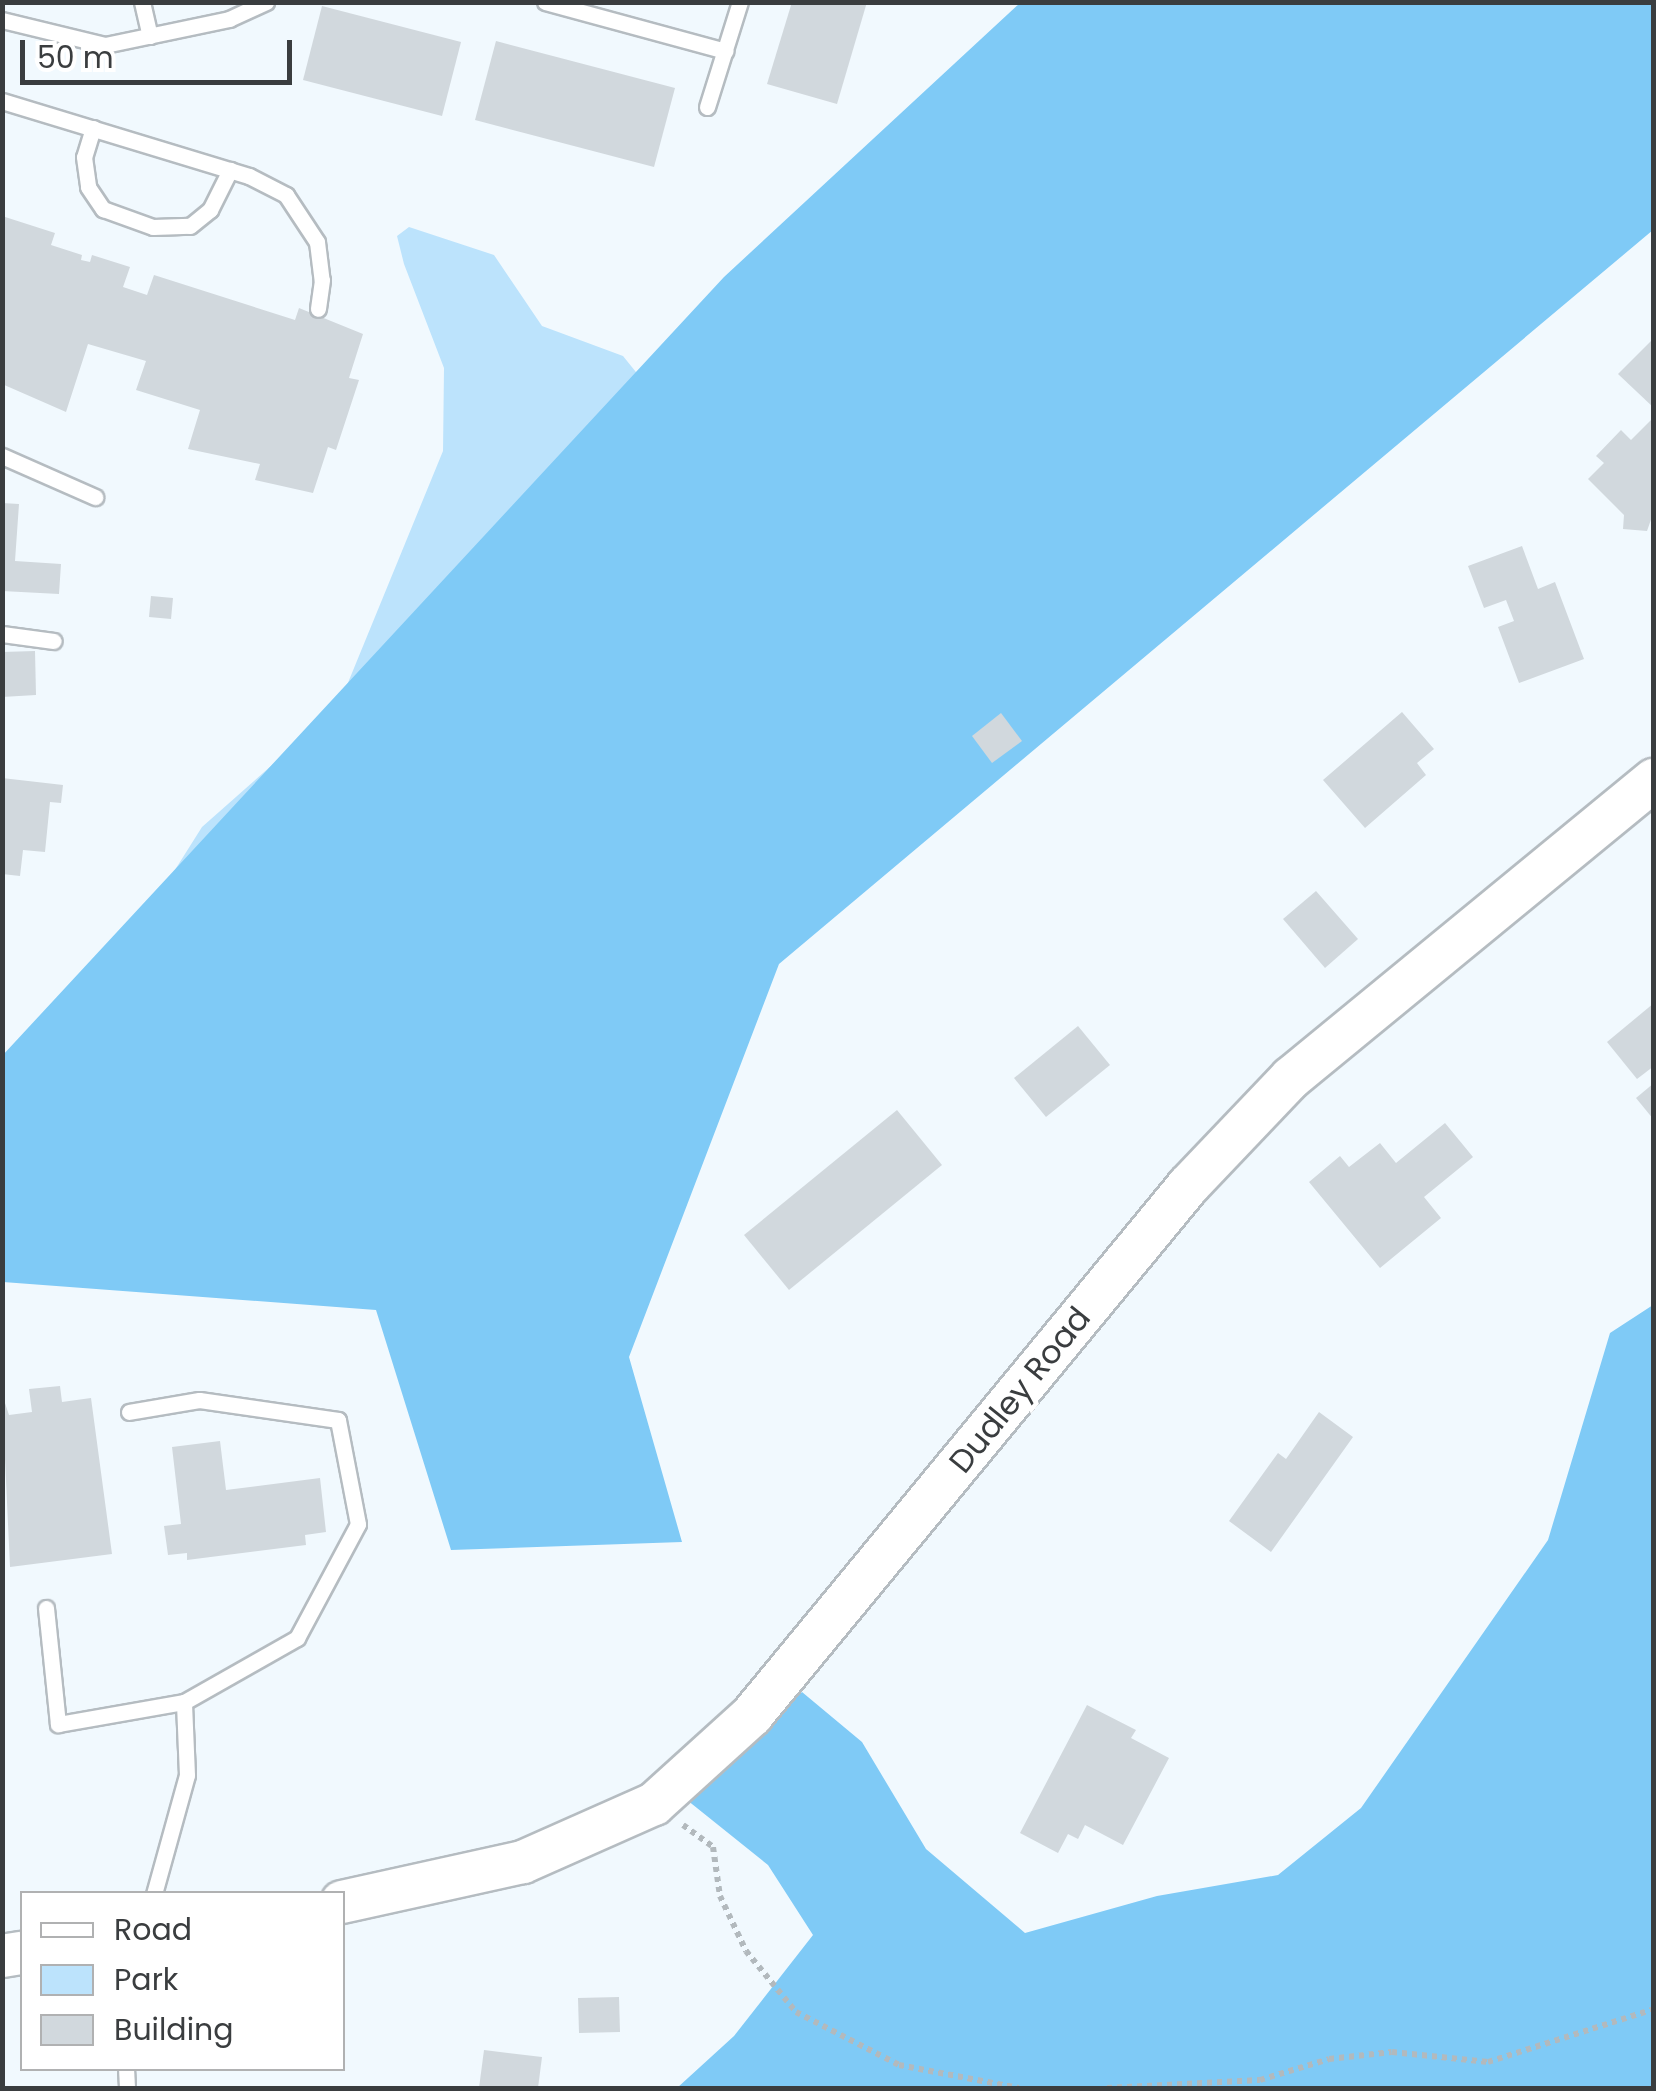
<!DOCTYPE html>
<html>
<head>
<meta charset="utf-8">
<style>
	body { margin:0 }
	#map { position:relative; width:1656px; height:2091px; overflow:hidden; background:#f1f9fe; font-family:Poppins,sans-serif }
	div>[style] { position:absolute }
	.green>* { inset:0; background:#bce3fc }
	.forest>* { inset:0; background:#7fcaf6 }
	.building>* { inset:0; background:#d1d8dd }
	.path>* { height:6px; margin-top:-3px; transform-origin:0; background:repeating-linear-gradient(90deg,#b2b9bd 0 5px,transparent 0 10px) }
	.roads { filter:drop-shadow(2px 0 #b5bcc1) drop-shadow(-2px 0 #b5bcc1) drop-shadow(0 2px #b5bcc1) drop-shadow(0 -2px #b5bcc1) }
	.lane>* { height:15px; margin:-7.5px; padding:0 7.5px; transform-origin:7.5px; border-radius:7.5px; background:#fff }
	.secondary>* { height:42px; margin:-21px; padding:0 21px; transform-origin:21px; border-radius:21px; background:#fff }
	span { translate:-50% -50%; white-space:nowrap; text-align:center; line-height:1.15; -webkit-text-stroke:9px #fff; paint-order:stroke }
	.street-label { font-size:32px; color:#3a3d3f }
	.frame { position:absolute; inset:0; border:5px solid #3a3d3f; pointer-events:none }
	.legend { position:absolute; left:20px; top:1891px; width:325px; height:180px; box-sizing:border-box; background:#fff; border:2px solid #b0b1b2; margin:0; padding:12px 18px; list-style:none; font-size:30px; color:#3a3d3f }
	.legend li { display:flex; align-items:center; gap:20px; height:50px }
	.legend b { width:50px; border:2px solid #b0b1b2 }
	.scale { position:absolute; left:20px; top:40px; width:272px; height:45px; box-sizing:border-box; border:5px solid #3a3d3f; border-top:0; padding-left:12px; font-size:30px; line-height:35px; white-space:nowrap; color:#3a3d3f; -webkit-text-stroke:8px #fff; paint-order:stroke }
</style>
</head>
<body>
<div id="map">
	<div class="green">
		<div style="clip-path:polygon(409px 227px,494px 255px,542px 326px,623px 356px,644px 382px,161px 892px,202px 827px,298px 742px,345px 690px,443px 451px,444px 368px,404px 264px,397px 236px)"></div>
	</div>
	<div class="forest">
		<div style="clip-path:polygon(1020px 3px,1653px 3px,1653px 230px,779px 964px,629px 1357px,682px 1542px,451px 1550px,376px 1310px,3px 1282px,2px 1056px,724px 277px)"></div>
		<div style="clip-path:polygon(1653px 1305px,1653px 2088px,677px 2088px,734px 2036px,813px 1935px,768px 1865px,687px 1800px,802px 1692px,862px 1742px,926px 1849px,1025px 1933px,1157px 1896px,1278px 1875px,1361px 1808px,1548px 1540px,1610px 1333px)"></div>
	</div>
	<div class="building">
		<div style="clip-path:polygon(792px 2px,867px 2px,837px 104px,767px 84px)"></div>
		<div style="clip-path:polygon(322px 6px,461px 42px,442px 116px,303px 80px)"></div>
		<div style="clip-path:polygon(496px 41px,675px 88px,654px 167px,475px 120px)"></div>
		<div style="clip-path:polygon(2px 216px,55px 233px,51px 245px,82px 255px,81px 260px,90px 262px,92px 255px,130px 267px,123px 287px,147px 295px,154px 275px,295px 320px,299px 308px,363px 334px,349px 378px,359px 380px,336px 450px,328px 447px,313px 493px,255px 480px,260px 464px,188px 449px,200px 410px,136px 390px,146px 361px,88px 344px,66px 412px,2px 384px)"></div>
		<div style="clip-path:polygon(1651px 341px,1654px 343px,1654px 408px,1618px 374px)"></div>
		<div style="clip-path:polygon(1654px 417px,1654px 511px,1647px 531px,1623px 529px,1624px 515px,1588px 479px,1604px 463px,1596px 456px,1621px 430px,1631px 440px)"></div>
		<div style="clip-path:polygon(2px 503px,19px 504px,15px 561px,61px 564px,59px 594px,2px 591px)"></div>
		<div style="clip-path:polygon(1522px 546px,1538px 589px,1555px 582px,1584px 659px,1519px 683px,1498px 627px,1514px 621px,1506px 600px,1484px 608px,1468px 566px)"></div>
		<div style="clip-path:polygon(151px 596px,173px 598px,171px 619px,149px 617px)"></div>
		<div style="clip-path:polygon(35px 651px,36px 695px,2px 697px,2px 652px)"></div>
		<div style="clip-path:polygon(1402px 712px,1434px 749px,1417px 763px,1426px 775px,1365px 828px,1323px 780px)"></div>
		<div style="clip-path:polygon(1001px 713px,1022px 741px,992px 763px,972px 736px)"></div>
		<div style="clip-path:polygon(2px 778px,63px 785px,61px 803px,50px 802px,45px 852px,23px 850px,20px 876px,2px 874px)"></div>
		<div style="clip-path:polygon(1316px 891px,1358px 939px,1325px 968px,1283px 919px)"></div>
		<div style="clip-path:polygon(1654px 1003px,1654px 1066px,1637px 1079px,1607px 1042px)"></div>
		<div style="clip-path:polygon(1078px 1026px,1110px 1065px,1046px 1117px,1014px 1078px)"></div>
		<div style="clip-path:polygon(1654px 1083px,1654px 1120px,1636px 1098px)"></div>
		<div style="clip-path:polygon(897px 1110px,942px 1165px,789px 1290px,744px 1235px)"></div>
		<div style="clip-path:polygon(1445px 1123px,1473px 1157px,1424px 1197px,1441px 1218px,1380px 1268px,1309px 1182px,1340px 1156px,1349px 1167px,1380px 1143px,1396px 1163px)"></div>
		<div style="clip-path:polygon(60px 1386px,62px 1402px,91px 1398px,112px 1554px,10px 1567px,2px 1394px,9px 1415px,32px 1412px,29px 1389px)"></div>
		<div style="clip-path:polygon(1319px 1412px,1353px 1437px,1271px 1552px,1229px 1521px,1278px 1453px,1286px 1459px)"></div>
		<div style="clip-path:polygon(220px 1441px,226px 1490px,320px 1478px,326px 1532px,305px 1535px,306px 1545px,187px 1560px,187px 1553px,168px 1555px,164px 1526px,181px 1524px,172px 1447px)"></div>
		<div style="clip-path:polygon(1087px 1705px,1136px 1730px,1131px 1738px,1169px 1758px,1123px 1845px,1085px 1825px,1078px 1839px,1068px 1834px,1058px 1853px,1020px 1833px)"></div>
		<div style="clip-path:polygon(619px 1997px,620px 2032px,579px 2033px,578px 1998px)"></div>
		<div style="clip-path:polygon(484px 2050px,542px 2057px,538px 2088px,479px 2088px)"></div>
	</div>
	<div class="path">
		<div style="left:683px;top:1825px;width:37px;rotate:36deg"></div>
		<div style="left:713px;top:1847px;width:49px;rotate:81.9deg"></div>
		<div style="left:720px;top:1896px;width:61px;rotate:64.7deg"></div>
		<div style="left:746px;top:1951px;width:79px;rotate:50.7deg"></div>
		<div style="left:796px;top:2012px;width:116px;rotate:27.2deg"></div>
		<div style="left:899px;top:2065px;width:122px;rotate:10.9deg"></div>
		<div style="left:1107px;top:2088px;width:153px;rotate:-3deg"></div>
		<div style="left:1260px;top:2080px;width:72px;rotate:-16.9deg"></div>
		<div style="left:1329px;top:2059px;width:63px;rotate:-6.3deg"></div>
		<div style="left:1392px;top:2052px;width:97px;rotate:5.9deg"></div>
		<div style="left:1488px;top:2062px;width:174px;rotate:-17.7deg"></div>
	</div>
	<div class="roads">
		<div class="lane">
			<div style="left:142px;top:2px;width:35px;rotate:77deg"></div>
			<div style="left:545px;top:2px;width:187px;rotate:15.2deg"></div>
			<div style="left:2px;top:20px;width:106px;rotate:13.6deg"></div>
			<div style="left:105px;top:45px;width:127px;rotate:-11.8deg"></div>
			<div style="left:229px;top:19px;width:41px;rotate:-24.7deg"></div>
			<div style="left:2px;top:101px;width:258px;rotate:16.9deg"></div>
			<div style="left:249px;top:176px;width:42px;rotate:27.2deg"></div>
			<div style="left:286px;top:195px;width:56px;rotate:56.6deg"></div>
			<div style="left:317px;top:242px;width:38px;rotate:83deg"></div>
			<div style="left:322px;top:280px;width:29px;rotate:98deg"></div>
			<div style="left:707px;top:107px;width:110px;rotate:-72.6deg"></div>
			<div style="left:93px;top:128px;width:30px;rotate:107deg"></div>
			<div style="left:84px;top:157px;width:30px;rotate:82deg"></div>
			<div style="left:88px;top:187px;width:27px;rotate:56deg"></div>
			<div style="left:103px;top:209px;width:53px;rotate:19.8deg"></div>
			<div style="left:153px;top:227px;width:37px;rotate:-2deg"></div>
			<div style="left:190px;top:226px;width:26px;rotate:-39deg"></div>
			<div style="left:210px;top:210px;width:45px;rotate:-63.4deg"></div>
			<div style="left:2px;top:456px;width:102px;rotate:23.8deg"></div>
			<div style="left:2px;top:634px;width:52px;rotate:7.7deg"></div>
			<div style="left:46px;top:1608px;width:117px;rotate:84.1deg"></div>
			<div style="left:58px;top:1724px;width:128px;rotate:-9.9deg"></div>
			<div style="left:184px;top:1702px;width:130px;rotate:-29.5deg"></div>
			<div style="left:297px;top:1638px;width:129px;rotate:-61.8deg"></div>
			<div style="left:358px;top:1524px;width:106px;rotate:-100.9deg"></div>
			<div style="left:338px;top:1420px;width:140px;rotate:-171.8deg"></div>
			<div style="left:199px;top:1400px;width:71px;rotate:170.3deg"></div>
			<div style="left:154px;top:1894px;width:123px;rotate:-74.5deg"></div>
			<div style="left:187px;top:1775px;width:73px;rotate:-92.4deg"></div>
			<div style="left:126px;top:2068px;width:20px;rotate:87deg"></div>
		</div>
		<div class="secondary">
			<div style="left:342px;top:1902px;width:185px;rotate:-12.5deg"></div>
			<div style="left:523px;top:1862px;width:143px;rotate:-23.9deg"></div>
			<div style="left:654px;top:1804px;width:132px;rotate:-42.2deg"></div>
			<div style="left:752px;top:1715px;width:686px;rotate:-50.5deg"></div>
			<div style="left:1188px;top:1186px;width:149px;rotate:-46.4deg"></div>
			<div style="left:1291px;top:1078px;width:470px;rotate:-39.4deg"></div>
			<div style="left:2px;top:1956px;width:20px;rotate:-9deg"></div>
		</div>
	</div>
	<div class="street-label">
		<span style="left:1020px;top:1390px;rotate:-51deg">Dudley Road</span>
	</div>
	<div class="frame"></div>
	<ul class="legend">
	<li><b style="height:12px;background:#fff"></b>Road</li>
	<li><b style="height:28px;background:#bce3fc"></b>Park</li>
	<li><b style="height:28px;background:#d1d8dd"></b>Building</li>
	</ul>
	<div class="scale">50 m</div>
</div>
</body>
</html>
